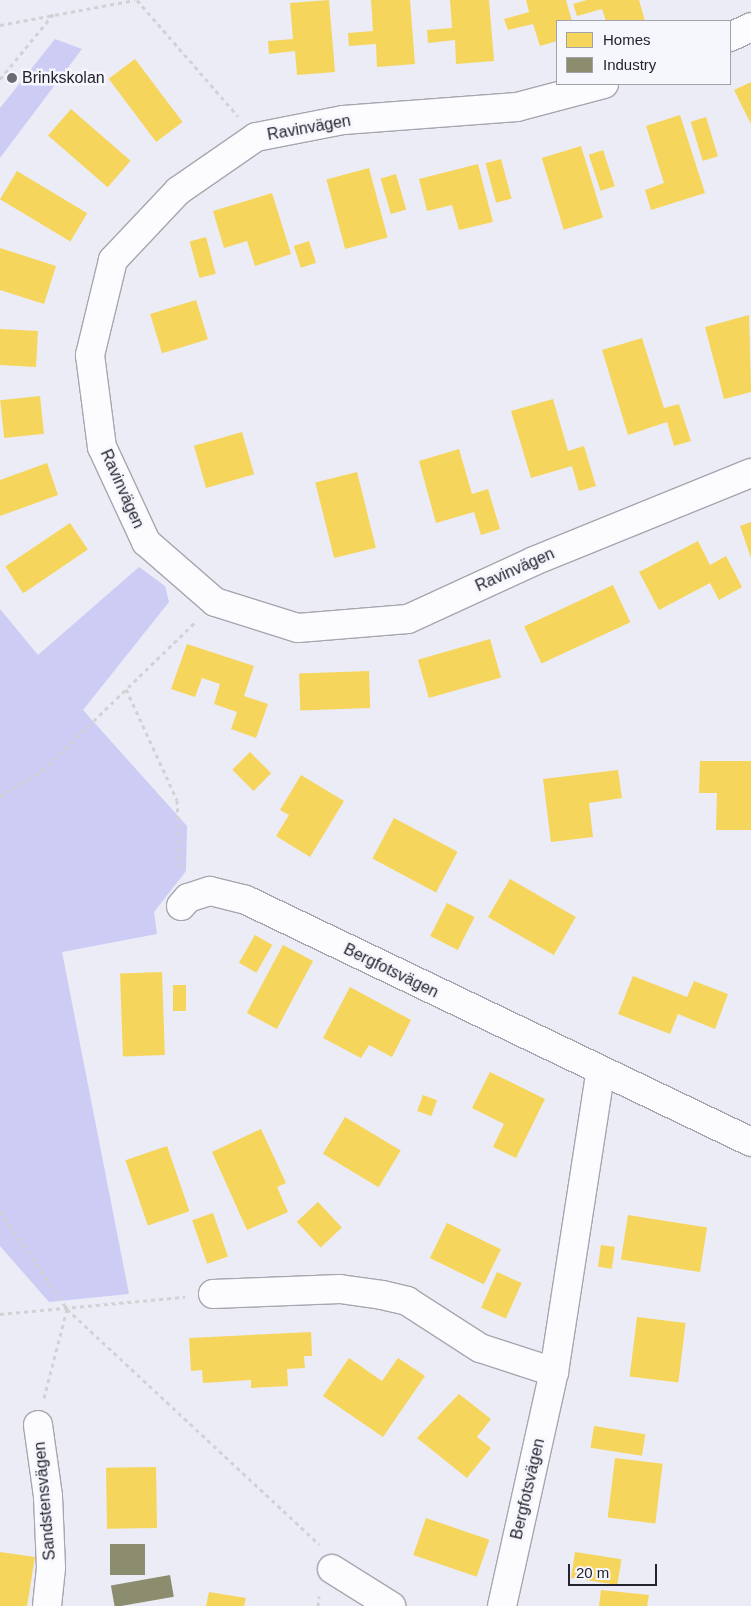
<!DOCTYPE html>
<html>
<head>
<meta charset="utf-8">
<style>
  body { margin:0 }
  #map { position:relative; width:751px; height:1606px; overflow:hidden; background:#ebecf6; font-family:Helvetica,sans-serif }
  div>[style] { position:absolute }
  .green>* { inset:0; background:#ccccf5 }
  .homes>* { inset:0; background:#f6d55c; transform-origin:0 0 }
  .industry>* { inset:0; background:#8c8c6e; transform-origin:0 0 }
  .path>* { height:3px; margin-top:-1.5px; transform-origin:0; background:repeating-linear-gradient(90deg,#d2d2d5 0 4px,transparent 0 8px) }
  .roads { filter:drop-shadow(1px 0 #a6a6b0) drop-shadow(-1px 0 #a6a6b0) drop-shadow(0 1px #a6a6b0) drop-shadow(0 -1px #a6a6b0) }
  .minor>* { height:28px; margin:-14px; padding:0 14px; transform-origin:14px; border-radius:14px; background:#fcfcfe }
  .dots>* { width:14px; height:14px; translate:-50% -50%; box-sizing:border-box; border:2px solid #f6f6fd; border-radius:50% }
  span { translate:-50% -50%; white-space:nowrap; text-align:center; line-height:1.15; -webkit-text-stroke:5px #f6f6fd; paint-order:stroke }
  .poi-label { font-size:16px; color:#242430 }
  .left { translate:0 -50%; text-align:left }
  .street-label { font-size:16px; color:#242430 }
  .legend { position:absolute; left:556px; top:20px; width:175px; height:65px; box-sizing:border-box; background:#f6f6fd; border:1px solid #a2a2ab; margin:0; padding:6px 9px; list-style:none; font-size:15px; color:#242430 }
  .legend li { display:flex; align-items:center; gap:10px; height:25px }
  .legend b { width:25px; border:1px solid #a2a2ab }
  .scale { position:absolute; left:568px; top:1564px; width:89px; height:22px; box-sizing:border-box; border:2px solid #242430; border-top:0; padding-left:6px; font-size:15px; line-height:18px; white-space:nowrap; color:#242430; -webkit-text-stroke:4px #f6f6fd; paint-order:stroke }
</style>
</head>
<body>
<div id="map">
  <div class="green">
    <i style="clip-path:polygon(55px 39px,82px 49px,0 158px,0 108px)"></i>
    <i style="clip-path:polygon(139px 567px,165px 586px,169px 602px,83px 710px,187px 826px,186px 871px,154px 912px,157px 934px,62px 952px,129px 1294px,49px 1302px,0 1246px,0 609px,38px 655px)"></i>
  </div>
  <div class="homes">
    <i style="clip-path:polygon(329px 0,335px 72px,297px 75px,295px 51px,269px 54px,268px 41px,293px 39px,290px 3px)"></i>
    <i style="clip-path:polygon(371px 0,410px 0,415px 64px,377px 67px,376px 44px,349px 46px,348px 33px,373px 31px)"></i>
    <i style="clip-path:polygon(450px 0,489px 0,494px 61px,456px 64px,455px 40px,428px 43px,427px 30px,452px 28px)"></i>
    <i style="clip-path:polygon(526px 0,566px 0,572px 21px,557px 21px,557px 41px,540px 46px,533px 24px,508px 30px,504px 19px,529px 12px)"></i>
    <i style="clip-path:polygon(587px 0,639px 0,645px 21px,606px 21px,602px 9px,577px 16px,573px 4px)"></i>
    <i style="left:135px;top:59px;width:79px;height:33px;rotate:53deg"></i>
    <i style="clip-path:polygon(751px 82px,751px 124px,734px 90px)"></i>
    <i style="left:71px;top:109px;width:79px;height:35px;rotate:41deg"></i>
    <i style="clip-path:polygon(680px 115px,705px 193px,651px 210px,645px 190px,664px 183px,646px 126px)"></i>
    <i style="left:706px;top:117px;width:41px;height:16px;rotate:73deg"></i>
    <i style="left:581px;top:146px;width:75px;height:41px;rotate:73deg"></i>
    <i style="left:603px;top:150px;width:38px;height:15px;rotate:72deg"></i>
    <i style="left:501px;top:159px;width:41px;height:16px;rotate:75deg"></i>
    <i style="clip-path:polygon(478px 164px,493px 222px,459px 230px,452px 205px,427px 211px,419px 179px)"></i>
    <i style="left:369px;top:168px;width:72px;height:44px;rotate:75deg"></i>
    <i style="left:17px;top:171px;width:82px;height:33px;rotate:31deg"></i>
    <i style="left:396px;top:174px;width:37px;height:16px;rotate:74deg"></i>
    <i style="clip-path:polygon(272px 193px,291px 254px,255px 266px,247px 241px,224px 248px,213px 211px)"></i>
    <i style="left:206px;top:237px;width:38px;height:17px;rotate:75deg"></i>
    <i style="left:309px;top:241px;width:23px;height:16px;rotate:72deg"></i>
    <i style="clip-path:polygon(0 248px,56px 266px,44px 304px,0 290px)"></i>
    <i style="left:196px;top:300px;width:41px;height:48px;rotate:73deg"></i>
    <i style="clip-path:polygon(749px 315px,751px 392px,724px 399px,705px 327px)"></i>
    <i style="left:0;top:329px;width:38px;height:36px;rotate:3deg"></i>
    <i style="clip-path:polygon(642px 338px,664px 408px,679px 404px,691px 441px,674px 446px,667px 422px,628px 435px,602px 350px)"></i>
    <i style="left:40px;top:396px;width:38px;height:40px;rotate:84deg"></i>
    <i style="clip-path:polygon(553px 399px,568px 451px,584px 446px,596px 486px,579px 491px,572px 466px,531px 478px,511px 411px)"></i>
    <i style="left:242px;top:432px;width:44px;height:50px;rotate:74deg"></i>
    <i style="clip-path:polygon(459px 449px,472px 494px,488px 489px,500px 529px,481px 535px,474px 512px,436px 523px,419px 461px)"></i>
    <i style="clip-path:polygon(47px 463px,58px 495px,0 516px,0 480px)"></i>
    <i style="left:357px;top:472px;width:78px;height:43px;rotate:76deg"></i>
    <i style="clip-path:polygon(751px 522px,751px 558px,740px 526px)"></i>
    <i style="left:70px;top:523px;width:32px;height:78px;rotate:56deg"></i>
    <i style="clip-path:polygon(698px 541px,710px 565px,726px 556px,742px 587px,719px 600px,710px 583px,659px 610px,639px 572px)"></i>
    <i style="left:613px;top:585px;width:41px;height:98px;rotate:65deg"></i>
    <i style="left:490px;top:639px;width:40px;height:75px;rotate:74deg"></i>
    <i style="clip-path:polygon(187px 644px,254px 666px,244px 696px,268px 704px,256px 738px,231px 729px,237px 712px,214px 704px,220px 684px,202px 678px,195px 697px,171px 689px)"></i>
    <i style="left:369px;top:671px;width:37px;height:70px;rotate:88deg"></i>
    <i style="left:250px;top:752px;width:30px;height:25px;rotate:45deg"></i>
    <i style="clip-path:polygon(700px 761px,751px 761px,751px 830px,716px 830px,717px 793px,699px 793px)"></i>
    <i style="clip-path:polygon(618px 770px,622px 798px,589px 803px,593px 837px,551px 842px,543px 779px)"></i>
    <i style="clip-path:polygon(301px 775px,344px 801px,310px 857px,276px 836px,289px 815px,280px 810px)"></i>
    <i style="left:394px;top:818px;width:72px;height:46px;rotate:28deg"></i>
    <i style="left:510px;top:879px;width:76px;height:44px;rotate:30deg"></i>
    <i style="left:447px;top:903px;width:31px;height:37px;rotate:27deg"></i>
    <i style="left:255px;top:935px;width:20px;height:32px;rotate:30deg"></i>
    <i style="left:283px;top:945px;width:34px;height:77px;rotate:28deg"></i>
    <i style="left:162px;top:972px;width:83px;height:42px;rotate:88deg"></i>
    <i style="clip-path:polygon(633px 976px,687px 997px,694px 981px,728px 994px,715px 1029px,678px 1014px,670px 1034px,618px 1014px)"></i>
    <i style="left:173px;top:985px;width:13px;height:26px"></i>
    <i style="clip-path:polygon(350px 987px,411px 1020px,392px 1057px,369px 1045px,361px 1058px,323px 1038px)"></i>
    <i style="clip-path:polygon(490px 1072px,545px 1099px,516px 1158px,493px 1147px,504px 1124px,472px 1108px)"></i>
    <i style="left:423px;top:1095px;width:15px;height:17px;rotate:20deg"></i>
    <i style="left:345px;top:1117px;width:65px;height:43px;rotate:31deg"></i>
    <i style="clip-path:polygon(261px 1129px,286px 1183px,277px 1187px,288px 1212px,247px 1230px,212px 1152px)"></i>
    <i style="left:167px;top:1146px;width:69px;height:44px;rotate:71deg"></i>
    <i style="left:318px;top:1202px;width:35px;height:29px;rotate:47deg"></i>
    <i style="left:213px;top:1213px;width:46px;height:22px;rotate:71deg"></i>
    <i style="left:628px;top:1215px;width:80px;height:45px;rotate:9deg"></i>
    <i style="left:447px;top:1223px;width:60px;height:39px;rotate:26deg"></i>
    <i style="left:601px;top:1245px;width:14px;height:22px;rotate:8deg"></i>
    <i style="left:497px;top:1272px;width:27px;height:39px;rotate:24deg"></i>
    <i style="left:637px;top:1317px;width:49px;height:60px;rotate:7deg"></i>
    <i style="clip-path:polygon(311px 1332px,312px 1356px,304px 1356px,305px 1368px,287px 1369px,288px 1386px,251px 1388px,251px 1380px,203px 1383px,202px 1370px,191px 1371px,189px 1338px)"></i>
    <i style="clip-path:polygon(349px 1358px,382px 1381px,398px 1358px,425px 1376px,383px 1437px,323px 1396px)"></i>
    <i style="clip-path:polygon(459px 1394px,491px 1419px,477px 1437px,491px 1448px,467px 1478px,417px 1438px)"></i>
    <i style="left:594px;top:1426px;width:52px;height:22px;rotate:9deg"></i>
    <i style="left:615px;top:1458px;width:48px;height:60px;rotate:7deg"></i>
    <i style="left:156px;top:1467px;width:61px;height:50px;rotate:89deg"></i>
    <i style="left:426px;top:1518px;width:67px;height:39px;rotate:19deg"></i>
    <i style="clip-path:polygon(0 1552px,35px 1557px,27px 1606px,0 1606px)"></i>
    <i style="left:575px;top:1552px;width:47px;height:26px;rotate:9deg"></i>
    <i style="clip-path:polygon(601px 1590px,649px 1595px,647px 1606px,599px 1606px)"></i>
    <i style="clip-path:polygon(209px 1592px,246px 1598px,244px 1606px,206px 1606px)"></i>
  </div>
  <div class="industry">
    <i style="left:110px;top:1544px;width:35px;height:31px"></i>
    <i style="left:170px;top:1575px;width:22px;height:60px;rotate:80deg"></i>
  </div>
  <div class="path">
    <i style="left:137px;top:0;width:154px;rotate:49deg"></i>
    <i style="left:0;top:25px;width:137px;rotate:-10.5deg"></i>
    <i style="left:0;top:79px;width:87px;rotate:-50.6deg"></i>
    <i style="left:126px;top:689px;width:122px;rotate:65.3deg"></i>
    <i style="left:177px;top:800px;width:70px;rotate:87.5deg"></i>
    <i style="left:0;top:796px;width:49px;rotate:-30.8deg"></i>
    <i style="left:42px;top:771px;width:214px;rotate:-44.2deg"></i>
    <i style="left:0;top:1211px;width:119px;rotate:55.6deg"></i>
    <i style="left:67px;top:1309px;width:345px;rotate:43deg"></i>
    <i style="left:0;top:1314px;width:186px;rotate:-5.3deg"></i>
    <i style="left:44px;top:1398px;width:92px;rotate:-75.5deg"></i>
    <i style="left:318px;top:1606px;width:10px;rotate:-84deg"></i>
  </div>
  <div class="roads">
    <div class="minor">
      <i style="left:730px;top:37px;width:23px;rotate:-25deg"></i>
      <i style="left:604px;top:84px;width:90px;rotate:165.2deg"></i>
      <i style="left:517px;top:107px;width:174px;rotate:175.7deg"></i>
      <i style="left:343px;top:120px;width:89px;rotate:168.9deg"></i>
      <i style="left:256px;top:137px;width:95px;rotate:145.3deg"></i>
      <i style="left:178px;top:191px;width:95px;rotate:133.3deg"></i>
      <i style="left:113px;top:260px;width:98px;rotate:103.6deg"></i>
      <i style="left:90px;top:355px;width:93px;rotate:82.6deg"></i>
      <i style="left:102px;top:447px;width:105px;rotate:65.1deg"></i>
      <i style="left:146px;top:542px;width:91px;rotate:41deg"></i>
      <i style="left:215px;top:602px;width:87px;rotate:17.4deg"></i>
      <i style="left:298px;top:628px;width:110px;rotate:-4.7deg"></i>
      <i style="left:408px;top:619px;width:139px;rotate:-24.7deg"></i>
      <i style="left:534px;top:561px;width:234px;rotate:-22.1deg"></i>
      <i style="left:181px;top:906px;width:11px;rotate:-49deg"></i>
      <i style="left:188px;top:898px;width:23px;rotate:-18deg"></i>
      <i style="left:210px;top:891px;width:37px;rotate:14deg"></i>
      <i style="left:246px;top:900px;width:560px;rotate:25.6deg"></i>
      <i style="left:213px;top:1294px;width:127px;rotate:-2.3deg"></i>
      <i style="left:340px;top:1289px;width:42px;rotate:8.1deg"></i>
      <i style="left:382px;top:1295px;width:26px;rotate:13deg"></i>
      <i style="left:407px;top:1301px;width:87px;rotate:32.8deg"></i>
      <i style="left:480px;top:1348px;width:78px;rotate:18deg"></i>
      <i style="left:38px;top:1425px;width:72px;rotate:82deg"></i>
      <i style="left:48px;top:1496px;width:72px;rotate:87.6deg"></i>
      <i style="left:51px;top:1568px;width:38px;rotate:96deg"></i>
      <i style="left:332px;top:1569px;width:70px;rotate:32.1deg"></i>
      <i style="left:502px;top:1606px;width:240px;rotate:-77.5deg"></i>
      <i style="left:554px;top:1372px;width:302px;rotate:-81.2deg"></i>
    </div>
  </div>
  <div class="dots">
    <i style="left:12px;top:78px;background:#6a6a75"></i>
  </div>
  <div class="poi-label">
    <span class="left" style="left:22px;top:78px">Brinkskolan</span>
  </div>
  <div class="street-label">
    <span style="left:309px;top:128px;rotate:-10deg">Ravinvägen</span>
    <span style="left:122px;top:489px;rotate:66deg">Ravinvägen</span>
    <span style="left:515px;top:570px;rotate:-24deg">Ravinvägen</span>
    <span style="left:391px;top:971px;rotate:26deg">Bergfotsvägen</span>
    <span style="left:528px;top:1489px;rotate:-77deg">Bergfotsvägen</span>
    <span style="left:45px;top:1501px;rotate:-95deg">Sandstensvägen</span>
  </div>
  <ul class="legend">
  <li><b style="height:14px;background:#f6d55c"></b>Homes</li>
  <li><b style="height:14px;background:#8c8c6e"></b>Industry</li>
  </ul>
  <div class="scale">20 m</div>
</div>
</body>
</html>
